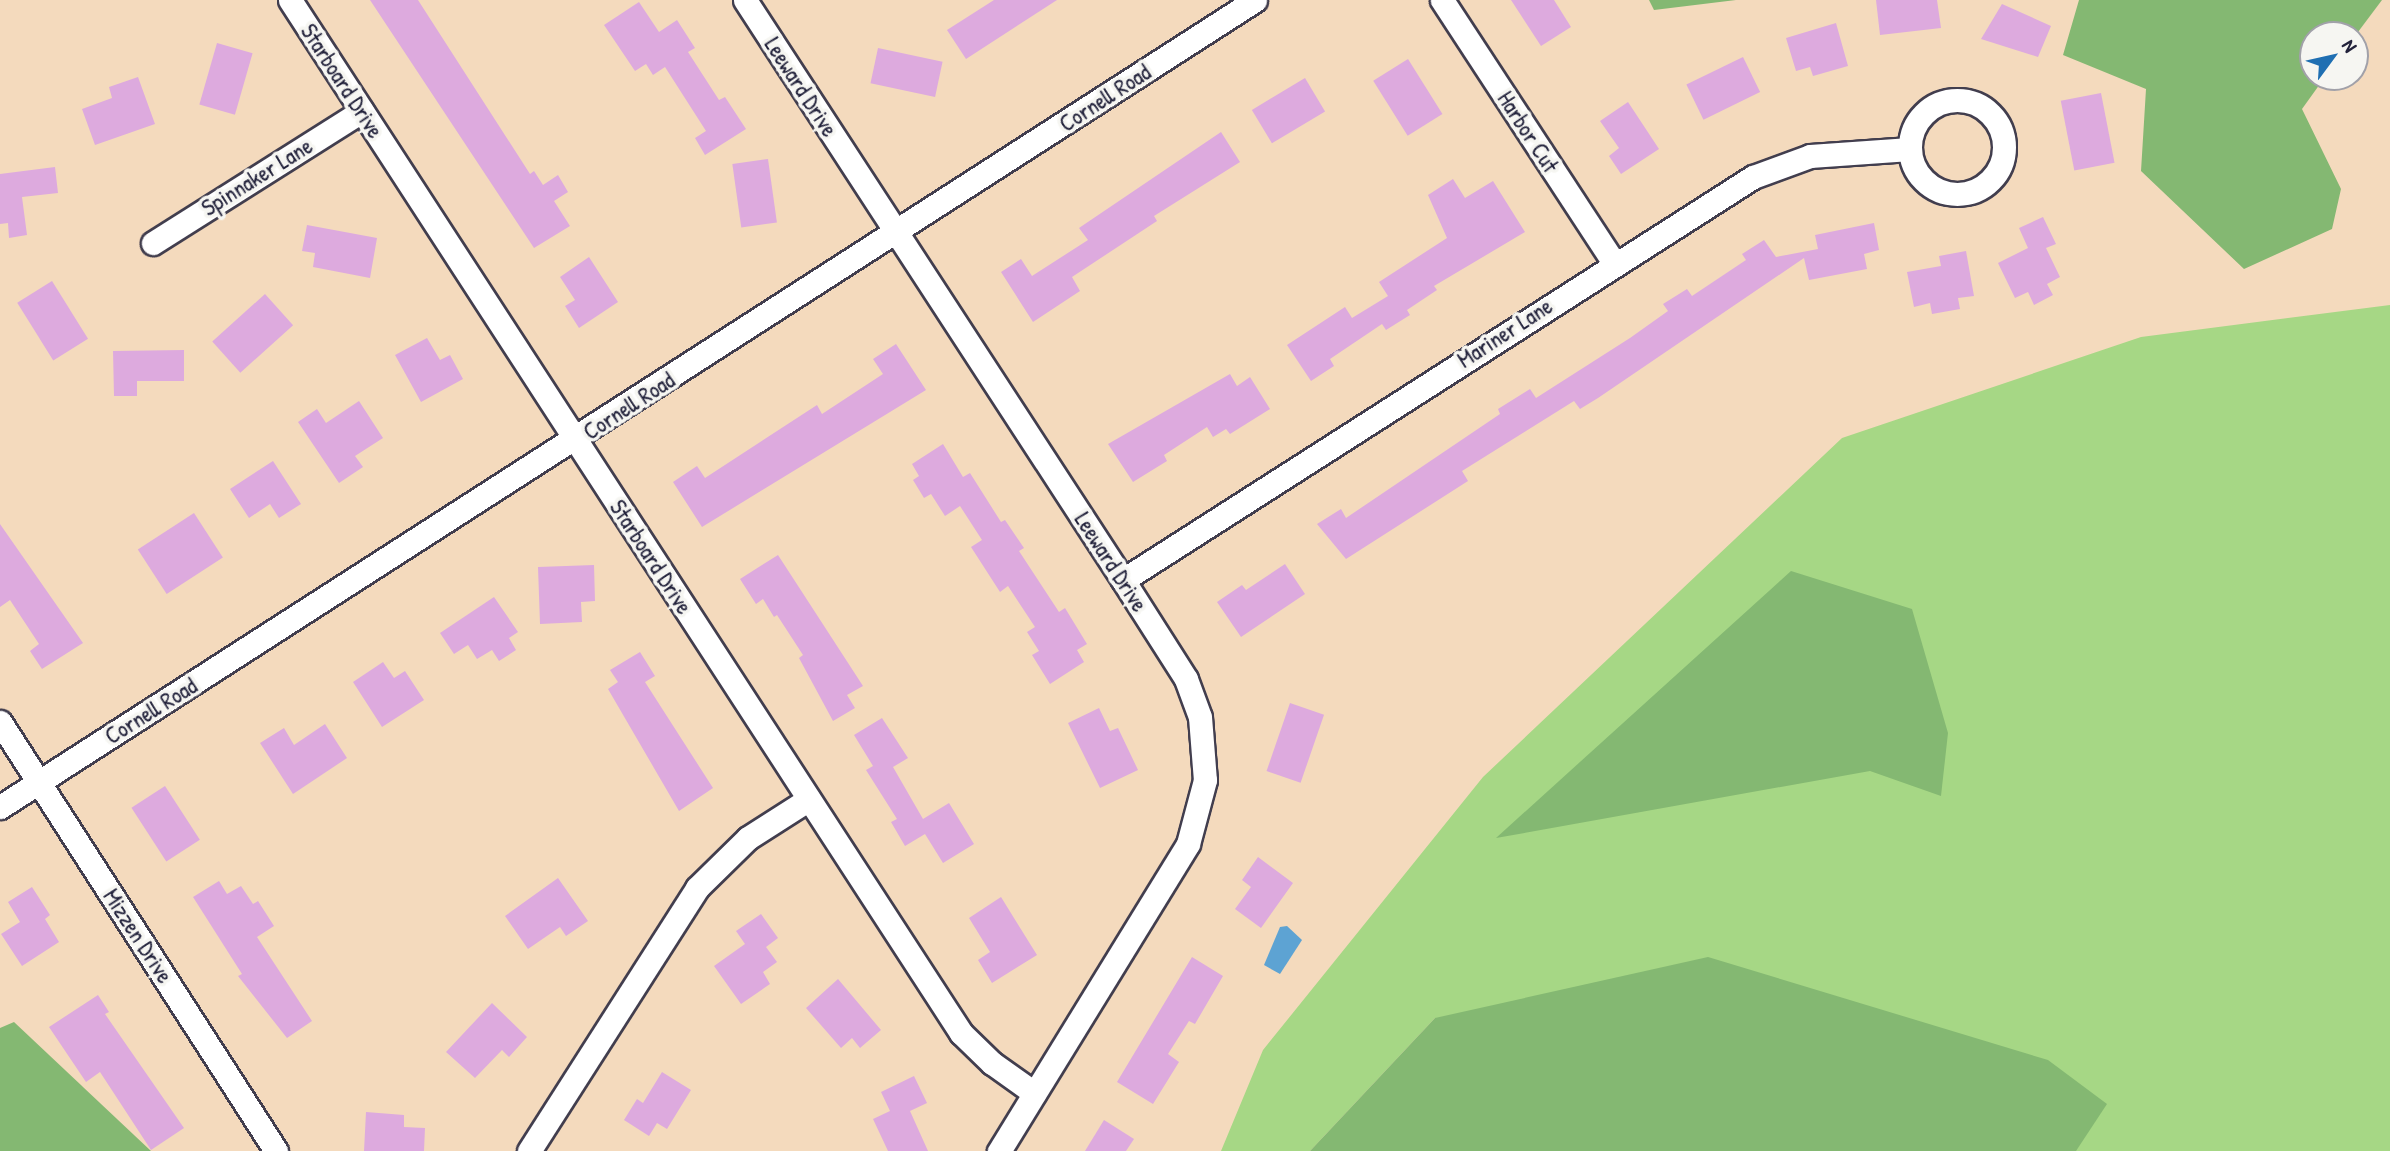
<!DOCTYPE html>
<html>
<head>
<meta charset="utf-8">
<style>
  body { margin:0 }
  #map { position:relative; width:2390px; height:1151px; overflow:hidden; background:#f4dabd; font-family:"Patrick Hand",sans-serif }
  div>[style] { position:absolute }
  .green>* { inset:0; background:#a6d785 }
  .forest>* { inset:0; background:#84b872 }
  .water>* { inset:0; background:#5da3d3 }
  .building>* { inset:0; background:#ddaade; transform-origin:0 0 }
  .roads { filter:drop-shadow(2px 0 #423e4e) drop-shadow(-2px 0 #423e4e) drop-shadow(0 2px #423e4e) drop-shadow(0 -2px #423e4e) }
  .minor>* { height:23px; margin:-11.5px; padding:0 11.5px; transform-origin:11.5px; border-radius:11.5px; background:#fff }
  .minor>.ring { margin:-11.5px; padding:0; box-sizing:content-box; background:none; border:23px solid #fff; border-radius:50% }
  span { translate:-50% -50%; white-space:nowrap; text-align:center; line-height:1.15; -webkit-text-stroke:7px #f6f6f2; paint-order:stroke }
  .street-label { font-size:23px; color:#22223b }
  .north { position:absolute; left:2299px; top:21px; width:70px; height:70px; box-sizing:border-box; background:#f6f6f2; border:2px solid #a1a1a9; border-radius:50%; rotate:57deg; font-size:19px; font-weight:700; line-height:28px; text-align:center; color:#22223b }
  .north::after { content:''; display:block; margin:auto; width:24px; height:32px; background:#1f6fb2; clip-path:polygon(50% 0,100% 100%,50% 72%,0 100%) }
</style>
</head>
<body>
<div id="map">
  <div class="green">
    <i style="clip-path:polygon(2390px 305px,2390px 1151px,1988px 1151px,1435px 1018px,1310px 1151px,1221px 1151px,1263px 1050px,1483px 777px,1842px 438px,2141px 337px)"></i>
  </div>
  <div class="forest">
    <i style="clip-path:polygon(1649px 0,1736px 0,1654px 10px)"></i>
    <i style="clip-path:polygon(2079px 0,2382px 0,2355px 36px,2313px 35px,2313px 77px,2325px 77px,2302px 109px,2341px 189px,2332px 229px,2244px 269px,2141px 171px,2146px 89px,2063px 55px)"></i>
    <i style="clip-path:polygon(1791px 571px,1912px 609px,1948px 733px,1941px 796px,1870px 771px,1496px 838px)"></i>
    <i style="clip-path:polygon(1708px 957px,2048px 1060px,2107px 1104px,2076px 1151px,1310px 1151px,1435px 1018px)"></i>
    <i style="clip-path:polygon(14px 1022px,151px 1151px,0 1151px,0 1028px)"></i>
  </div>
  <div class="water">
    <i style="clip-path:polygon(1287px 926px,1302px 940px,1280px 974px,1264px 965px,1280px 927px)"></i>
  </div>
  <div class="building">
    <i style="clip-path:polygon(370px 0,418px 0,530px 174px,534px 171px,543px 185px,558px 175px,568px 192px,554px 201px,570px 226px,534px 248px)"></i>
    <i style="clip-path:polygon(994px 0,1057px 0,966px 59px,947px 30px)"></i>
    <i style="clip-path:polygon(1511px 0,1554px 0,1571px 27px,1541px 46px)"></i>
    <i style="clip-path:polygon(1876px 0,1937px 0,1941px 28px,1880px 35px)"></i>
    <i style="clip-path:polygon(639px 2px,659px 32px,677px 20px,695px 48px,688px 52px,719px 100px,725px 97px,746px 129px,705px 155px,695px 138px,706px 131px,665px 67px,653px 75px,646px 64px,635px 71px,604px 25px)"></i>
    <i style="clip-path:polygon(2002px 4px,2051px 26px,2038px 57px,1981px 39px)"></i>
    <i style="clip-path:polygon(1836px 23px,1848px 66px,1813px 76px,1810px 67px,1796px 71px,1786px 38px)"></i>
    <i style="left:217px;top:43px;width:37px;height:64px;rotate:16deg"></i>
    <i style="left:878px;top:48px;width:66px;height:36px;rotate:12deg"></i>
    <i style="left:1743px;top:57px;width:39px;height:63px;rotate:64deg"></i>
    <i style="left:1408px;top:59px;width:65px;height:41px;rotate:58deg"></i>
    <i style="clip-path:polygon(138px 77px,155px 124px,95px 145px,82px 109px,112px 98px,109px 87px)"></i>
    <i style="left:1305px;top:78px;width:39px;height:62px;rotate:59deg"></i>
    <i style="left:2101px;top:93px;width:71px;height:41px;rotate:79deg"></i>
    <i style="clip-path:polygon(1628px 102px,1659px 149px,1621px 174px,1609px 156px,1619px 148px,1600px 121px)"></i>
    <i style="clip-path:polygon(1221px 132px,1240px 162px,1154px 216px,1157px 221px,1072px 277px,1080px 291px,1033px 322px,1001px 272px,1021px 259px,1032px 276px,1088px 240px,1079px 228px)"></i>
    <i style="left:768px;top:159px;width:64px;height:36px;rotate:82deg"></i>
    <i style="clip-path:polygon(55px 167px,58px 193px,22px 197px,27px 235px,9px 238px,8px 223px,0 224px,0 174px)"></i>
    <i style="clip-path:polygon(1453px 179px,1465px 198px,1493px 181px,1525px 232px,1434px 286px,1437px 290px,1407px 310px,1410px 315px,1386px 330px,1382px 324px,1330px 359px,1334px 366px,1311px 381px,1287px 345px,1345px 307px,1352px 318px,1388px 296px,1379px 282px,1447px 238px,1428px 195px)"></i>
    <i style="clip-path:polygon(2043px 217px,2056px 244px,2046px 248px,2060px 277px,2047px 284px,2053px 295px,2034px 305px,2028px 292px,2015px 298px,1998px 263px,2028px 248px,2019px 228px)"></i>
    <i style="clip-path:polygon(1874px 223px,1879px 250px,1864px 254px,1867px 269px,1809px 280px,1804px 258px,1598px 398px,1580px 409px,1574px 401px,1462px 471px,1468px 481px,1346px 559px,1317px 524px,1341px 509px,1346px 518px,1500px 414px,1498px 409px,1530px 389px,1536px 398px,1630px 338px,1668px 311px,1663px 304px,1687px 289px,1692px 296px,1746px 260px,1742px 254px,1764px 240px,1776px 257px,1818px 249px,1815px 235px)"></i>
    <i style="clip-path:polygon(307px 225px,377px 238px,370px 278px,313px 267px,315px 253px,302px 251px)"></i>
    <i style="clip-path:polygon(1966px 251px,1974px 296px,1958px 298px,1960px 309px,1932px 314px,1930px 303px,1914px 307px,1907px 272px,1941px 266px,1939px 256px)"></i>
    <i style="clip-path:polygon(589px 257px,618px 302px,579px 328px,565px 306px,575px 300px,560px 277px)"></i>
    <i style="left:52px;top:281px;width:68px;height:41px;rotate:58deg"></i>
    <i style="left:265px;top:294px;width:42px;height:71px;rotate:48deg"></i>
    <i style="clip-path:polygon(427px 338px,440px 360px,450px 355px,463px 379px,421px 402px,395px 355px)"></i>
    <i style="clip-path:polygon(896px 344px,926px 390px,702px 527px,673px 482px,697px 466px,705px 478px,817px 405px,822px 414px,883px 374px,873px 359px)"></i>
    <i style="clip-path:polygon(184px 350px,184px 381px,137px 381px,137px 396px,114px 396px,113px 351px)"></i>
    <i style="clip-path:polygon(1230px 374px,1237px 386px,1250px 377px,1270px 409px,1230px 434px,1226px 429px,1213px 437px,1207px 427px,1164px 455px,1167px 461px,1133px 482px,1108px 444px)"></i>
    <i style="clip-path:polygon(359px 401px,383px 438px,355px 456px,363px 467px,339px 483px,298px 422px,317px 409px,326px 423px)"></i>
    <i style="clip-path:polygon(943px 444px,963px 477px,970px 473px,1001px 522px,1005px 520px,1024px 548px,1019px 551px,1059px 612px,1065px 608px,1087px 644px,1077px 650px,1084px 662px,1050px 684px,1032px 655px,1039px 651px,1027px 632px,1035px 627px,1008px 586px,1000px 592px,971px 547px,982px 540px,960px 506px,945px 516px,931px 494px,924px 498px,913px 480px,919px 476px,912px 464px)"></i>
    <i style="clip-path:polygon(273px 461px,301px 504px,279px 518px,270px 504px,249px 518px,230px 489px)"></i>
    <i style="left:194px;top:513px;width:53px;height:67px;rotate:57deg"></i>
    <i style="clip-path:polygon(0 524px,83px 643px,42px 669px,30px 651px,39px 644px,10px 600px,0 607px)"></i>
    <i style="clip-path:polygon(778px 555px,863px 686px,847px 695px,855px 708px,833px 721px,799px 658px,803px 655px,777px 615px,774px 617px,763px 599px,756px 604px,740px 579px)"></i>
    <i style="clip-path:polygon(1285px 564px,1305px 594px,1241px 637px,1217px 602px,1242px 585px,1246px 590px)"></i>
    <i style="clip-path:polygon(594px 565px,595px 601px,581px 602px,582px 622px,540px 624px,538px 567px)"></i>
    <i style="clip-path:polygon(494px 597px,518px 632px,509px 638px,516px 650px,499px 661px,492px 650px,477px 659px,468px 645px,454px 654px,440px 633px)"></i>
    <i style="clip-path:polygon(640px 652px,655px 676px,645px 682px,713px 788px,679px 811px,608px 689px,618px 682px,610px 670px)"></i>
    <i style="clip-path:polygon(383px 662px,394px 678px,405px 671px,424px 700px,382px 727px,353px 682px)"></i>
    <i style="left:1290px;top:703px;width:36px;height:72px;rotate:19deg"></i>
    <i style="clip-path:polygon(1099px 708px,1110px 731px,1118px 728px,1138px 770px,1100px 788px,1068px 723px)"></i>
    <i style="clip-path:polygon(882px 718px,908px 758px,893px 767px,923px 819px,949px 803px,974px 844px,943px 863px,925px 834px,905px 846px,891px 822px,897px 819px,866px 770px,873px 766px,854px 735px)"></i>
    <i style="clip-path:polygon(325px 724px,347px 758px,293px 794px,260px 743px,284px 728px,294px 745px)"></i>
    <i style="left:165px;top:786px;width:64px;height:40px;rotate:57deg"></i>
    <i style="clip-path:polygon(1258px 857px,1293px 883px,1261px 928px,1235px 909px,1251px 887px,1242px 880px)"></i>
    <i style="clip-path:polygon(558px 878px,588px 921px,566px 936px,560px 927px,528px 949px,505px 916px)"></i>
    <i style="clip-path:polygon(219px 881px,227px 894px,241px 886px,253px 904px,258px 901px,274px 926px,257px 937px,312px 1021px,287px 1038px,238px 976px,242px 974px,193px 897px)"></i>
    <i style="clip-path:polygon(32px 887px,50px 915px,45px 919px,59px 942px,22px 966px,1px 934px,20px 922px,8px 902px)"></i>
    <i style="clip-path:polygon(1001px 897px,1037px 955px,992px 983px,978px 960px,990px 952px,969px 918px)"></i>
    <i style="clip-path:polygon(761px 914px,778px 938px,766px 947px,777px 962px,763px 972px,770px 984px,741px 1004px,714px 966px,745px 944px,736px 931px)"></i>
    <i style="clip-path:polygon(1192px 957px,1223px 976px,1195px 1024px,1189px 1021px,1168px 1054px,1179px 1062px,1153px 1104px,1117px 1082px)"></i>
    <i style="clip-path:polygon(838px 979px,881px 1030px,860px 1048px,852px 1038px,841px 1048px,806px 1008px)"></i>
    <i style="clip-path:polygon(98px 995px,109px 1012px,105px 1014px,184px 1128px,151px 1150px,100px 1072px,86px 1082px,49px 1027px)"></i>
    <i style="clip-path:polygon(492px 1003px,527px 1037px,509px 1057px,502px 1050px,475px 1078px,446px 1052px)"></i>
    <i style="clip-path:polygon(662px 1072px,691px 1090px,667px 1129px,657px 1123px,649px 1136px,624px 1120px,637px 1099px,643px 1103px)"></i>
    <i style="clip-path:polygon(914px 1076px,927px 1103px,910px 1111px,928px 1151px,888px 1151px,873px 1119px,890px 1111px,881px 1092px)"></i>
    <i style="clip-path:polygon(366px 1112px,404px 1115px,404px 1127px,425px 1128px,424px 1151px,364px 1151px)"></i>
    <i style="clip-path:polygon(1104px 1120px,1134px 1139px,1126px 1151px,1085px 1151px)"></i>
  </div>
  <div class="roads">
    <div class="minor">
      <i style="left:290px;top:0;width:1232px;rotate:56.99deg"></i>
      <i style="left:961px;top:1033px;width:43px;rotate:44.1deg"></i>
      <i style="left:992px;top:1063px;width:52px;rotate:35.5deg"></i>
      <i style="left:745px;top:0;width:692px;rotate:56.91deg"></i>
      <i style="left:1123px;top:580px;width:117px;rotate:57.5deg"></i>
      <i style="left:1186px;top:679px;width:40px;rotate:69.8deg"></i>
      <i style="left:1200px;top:717px;width:63px;rotate:85.5deg"></i>
      <i style="left:1205px;top:780px;width:66px;rotate:104.9deg"></i>
      <i style="left:1188px;top:844px;width:361px;rotate:121.6deg"></i>
      <i style="left:1442px;top:0;width:314px;rotate:56.8deg"></i>
      <i class="ring" style="left:1910px;top:100px;width:71px;height:71px"></i>
      <i style="left:153px;top:243px;width:247px;rotate:-32.3deg"></i>
      <i style="left:1123px;top:580px;width:748px;rotate:-32.61deg"></i>
      <i style="left:1753px;top:177px;width:61px;rotate:-20.2deg"></i>
      <i style="left:1810px;top:156px;width:100px;rotate:-4deg"></i>
      <i style="left:0;top:722px;width:510px;rotate:57.24deg"></i>
      <i style="left:0;top:807px;width:1492px;rotate:-32.74deg"></i>
      <i style="left:529px;top:1151px;width:312px;rotate:-57.4deg"></i>
      <i style="left:697px;top:888px;width:71px;rotate:-44.4deg"></i>
      <i style="left:748px;top:838px;width:72px;rotate:-32.6deg"></i>
    </div>
  </div>
  <div class="street-label">
    <span style="left:342px;top:81px;rotate:57deg">Starboard Drive</span>
    <span style="left:801px;top:87px;rotate:57deg">Leeward Drive</span>
    <span style="left:1105px;top:98px;rotate:-33deg">Cornell Road</span>
    <span style="left:1528px;top:132px;rotate:57deg">Harbor Cut</span>
    <span style="left:257px;top:177px;rotate:-32deg">Spinnaker Lane</span>
    <span style="left:1505px;top:333px;rotate:-33deg">Mariner Lane</span>
    <span style="left:629px;top:406px;rotate:-33deg">Cornell Road</span>
    <span style="left:651px;top:557px;rotate:57deg">Starboard Drive</span>
    <span style="left:1111px;top:562px;rotate:57deg">Leeward Drive</span>
    <span style="left:151px;top:711px;rotate:-32deg">Cornell Road</span>
    <span style="left:138px;top:936px;rotate:57deg">Mizzen Drive</span>
  </div>
  <div class="north">N</div>
</div>
</body>
</html>
